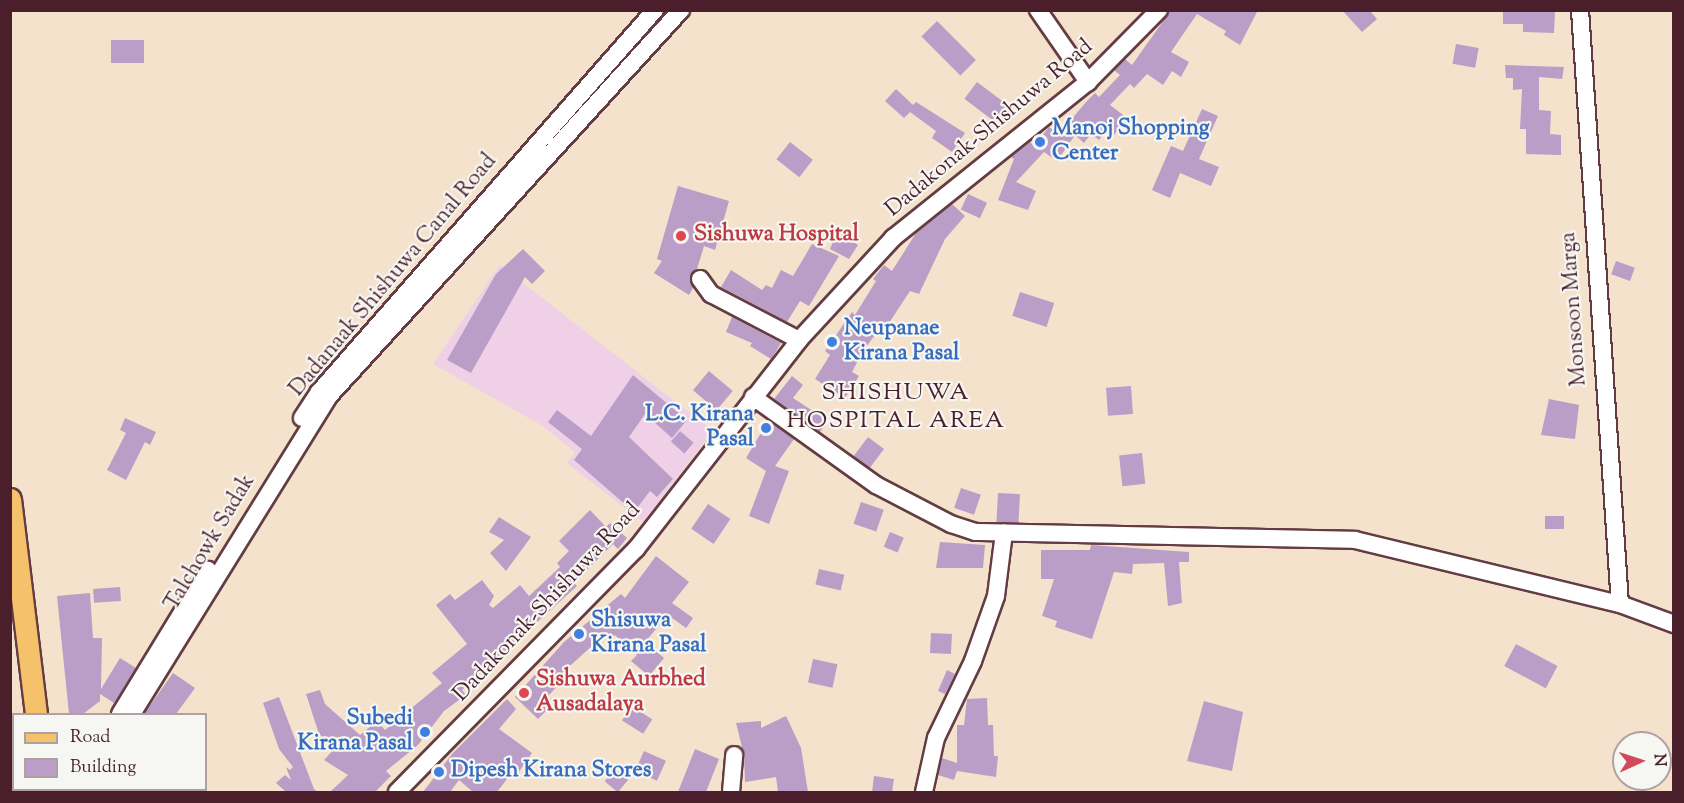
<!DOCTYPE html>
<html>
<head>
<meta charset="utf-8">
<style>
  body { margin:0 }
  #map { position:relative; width:1684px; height:803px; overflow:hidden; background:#f4e2cc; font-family:"Sorts Mill Goudy",serif }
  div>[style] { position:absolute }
  .built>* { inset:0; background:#efd0e7 }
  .canal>* { height:16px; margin:-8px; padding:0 8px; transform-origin:8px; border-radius:8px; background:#4ea7cc }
  .building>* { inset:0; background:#ba9ec7; transform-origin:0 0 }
  .roads { filter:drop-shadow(2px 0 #643c43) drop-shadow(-2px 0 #643c43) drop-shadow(0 2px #643c43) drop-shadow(0 -2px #643c43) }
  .minor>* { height:16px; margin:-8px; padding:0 8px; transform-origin:8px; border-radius:8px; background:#fff }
  .major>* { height:21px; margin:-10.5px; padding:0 10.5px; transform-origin:10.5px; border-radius:10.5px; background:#f5c16b }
  .dots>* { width:16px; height:16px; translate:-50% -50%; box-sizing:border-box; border:3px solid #f6f6f2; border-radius:50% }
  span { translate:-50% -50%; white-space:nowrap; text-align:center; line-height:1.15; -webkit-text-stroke:4.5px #f6f6f2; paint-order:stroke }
  .street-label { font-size:22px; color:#4a1f2b }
  .shop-label { font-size:22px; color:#366cbe; font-weight:700 }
  .left { translate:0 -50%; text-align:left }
  .right { translate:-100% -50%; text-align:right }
  .health-label { font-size:22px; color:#be3a42; font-weight:700 }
  .neighbourhood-label { font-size:24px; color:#4a1f2b; letter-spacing:1.5px }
  .frame { position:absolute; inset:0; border:12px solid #4a1f2b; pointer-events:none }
  .legend { position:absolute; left:12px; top:713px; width:195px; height:78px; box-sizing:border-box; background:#f6f6f2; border:2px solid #b1a0a2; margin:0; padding:8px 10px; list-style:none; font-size:18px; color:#4a1f2b }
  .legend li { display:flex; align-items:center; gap:12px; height:30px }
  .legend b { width:30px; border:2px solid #b1a0a2 }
  .north { position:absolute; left:1612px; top:731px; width:60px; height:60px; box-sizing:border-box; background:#f6f6f2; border:2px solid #b1a0a2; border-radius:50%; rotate:87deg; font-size:16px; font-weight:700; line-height:24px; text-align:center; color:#4a1f2b }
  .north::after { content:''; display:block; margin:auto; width:21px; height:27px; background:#d1495b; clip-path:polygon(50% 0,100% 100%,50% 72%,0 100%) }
</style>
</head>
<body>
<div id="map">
  <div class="built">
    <i style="clip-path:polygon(500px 265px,713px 431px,643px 522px,567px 463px,575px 452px,541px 425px,433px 364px)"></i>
  </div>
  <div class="canal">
    <i style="left:615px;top:68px;width:77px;rotate:-48.7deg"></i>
  </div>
  <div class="building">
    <i style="clip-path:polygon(1171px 10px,1258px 10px,1240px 45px,1224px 35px,1226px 31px,1197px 14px,1171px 52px,1189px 62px,1181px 77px,1172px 71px,1163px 85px,1147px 74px,1134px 88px,1130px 84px,1110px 105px,1127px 118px,1114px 135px,1107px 130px,1099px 140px,1091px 134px,1084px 143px,1075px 135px,1057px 161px,1044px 152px,1016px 182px,1036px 191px,1028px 210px,998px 200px,1014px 159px,1011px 157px,1030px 142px,1034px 146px,1049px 127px,1059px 134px,1086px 102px,1095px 93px,1099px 97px,1120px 75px,1114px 70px,1125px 59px,1132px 65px)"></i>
    <i style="clip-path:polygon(1342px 10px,1369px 10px,1377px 19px,1362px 32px)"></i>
    <i style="clip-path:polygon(1503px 10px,1555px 11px,1554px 33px,1523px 32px,1523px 24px,1503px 24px)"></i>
    <i style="left:937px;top:21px;width:55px;height:22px;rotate:45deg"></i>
    <i style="left:111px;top:40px;width:33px;height:23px"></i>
    <i style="left:1456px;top:44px;width:23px;height:20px;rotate:10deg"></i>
    <i style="clip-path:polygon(1505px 65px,1564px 67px,1562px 79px,1539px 77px,1539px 110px,1551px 111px,1550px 134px,1561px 135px,1561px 155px,1526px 154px,1526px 129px,1520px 129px,1522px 89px,1513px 90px,1513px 78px,1506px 78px)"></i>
    <i style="left:977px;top:82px;width:38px;height:21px;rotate:37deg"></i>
    <i style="clip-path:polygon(896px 89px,913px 105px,916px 102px,965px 133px,952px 152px,932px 138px,936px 131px,910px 112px,904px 118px,885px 101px)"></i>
    <i style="clip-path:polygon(1202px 109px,1218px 116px,1199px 159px,1219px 167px,1211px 186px,1180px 173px,1170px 198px,1152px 190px,1171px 146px,1183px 151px)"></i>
    <i style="left:790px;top:142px;width:29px;height:22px;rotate:38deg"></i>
    <i style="clip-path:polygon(678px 186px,729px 201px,715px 250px,704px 246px,697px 269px,690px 275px,693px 288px,689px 295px,654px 273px,662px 261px,657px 259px)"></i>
    <i style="left:968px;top:194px;width:21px;height:17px;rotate:25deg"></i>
    <i style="clip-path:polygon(952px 204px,965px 216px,945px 239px,919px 294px,910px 291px,887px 326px,884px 323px,863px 351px,852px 372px,859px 376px,845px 398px,815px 379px,830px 355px,825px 351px,852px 312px,855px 315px,876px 281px,873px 279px,884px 265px,892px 271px,916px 233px)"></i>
    <i style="clip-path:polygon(837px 232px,858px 245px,849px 259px,830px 249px)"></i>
    <i style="clip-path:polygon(812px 244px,839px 256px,809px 306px,800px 301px,787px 322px,721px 287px,731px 270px,762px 290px,766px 285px,772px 288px,781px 270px,793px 276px)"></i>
    <i style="clip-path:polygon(523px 249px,545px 271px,532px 284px,525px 277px,471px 373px,447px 360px,496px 274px)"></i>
    <i style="left:1616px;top:261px;width:20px;height:14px;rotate:20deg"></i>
    <i style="left:1020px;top:292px;width:36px;height:25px;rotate:18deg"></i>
    <i style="clip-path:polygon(732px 317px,781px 343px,771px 359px,750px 346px,752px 343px,726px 332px)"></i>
    <i style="left:709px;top:371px;width:31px;height:25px;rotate:40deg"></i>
    <i style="clip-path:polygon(633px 375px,687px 420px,672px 438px,645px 414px,629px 437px,673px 479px,657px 497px,650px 491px,634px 512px,574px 460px,582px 449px,548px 422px,557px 410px,591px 436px)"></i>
    <i style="clip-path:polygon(792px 376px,803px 385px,793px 398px,828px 421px,820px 432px,774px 399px)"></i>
    <i style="left:1131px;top:386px;width:28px;height:25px;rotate:86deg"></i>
    <i style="clip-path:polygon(1549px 399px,1579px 405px,1575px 439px,1541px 435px)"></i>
    <i style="clip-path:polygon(125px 418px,156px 432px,150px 445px,145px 442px,126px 480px,107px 470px,126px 433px,120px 430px)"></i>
    <i style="clip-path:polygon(768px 421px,794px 439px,775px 466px,789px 471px,769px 524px,749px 516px,766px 471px,746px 458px)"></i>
    <i style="left:680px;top:431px;width:18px;height:14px;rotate:41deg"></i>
    <i style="left:868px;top:437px;width:20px;height:24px;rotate:37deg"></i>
    <i style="left:1142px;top:453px;width:31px;height:23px;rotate:84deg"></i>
    <i style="left:961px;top:488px;width:21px;height:21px;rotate:19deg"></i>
    <i style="left:998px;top:493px;width:22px;height:29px;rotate:3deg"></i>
    <i style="left:861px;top:502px;width:24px;height:23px;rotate:19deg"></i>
    <i style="left:708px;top:504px;width:27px;height:30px;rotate:34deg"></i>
    <i style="clip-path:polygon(590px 510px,606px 527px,610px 523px,627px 538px,618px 549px,613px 544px,574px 583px,577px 586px,462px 690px,466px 695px,444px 711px,418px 745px,386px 771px,391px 776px,375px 792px,330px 792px,348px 775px,324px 760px,335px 748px,319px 734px,306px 694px,320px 690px,325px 704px,360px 735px,377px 721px,385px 730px,442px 683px,432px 673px,467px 644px,436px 605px,450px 594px,455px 600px,482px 580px,494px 596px,489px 605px,493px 608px,520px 585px,529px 596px,560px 567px,557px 563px,569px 551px,559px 541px)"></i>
    <i style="left:1545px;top:516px;width:19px;height:13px"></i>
    <i style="clip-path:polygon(499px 517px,531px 537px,506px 571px,490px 553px,504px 540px,489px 532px)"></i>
    <i style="left:890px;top:532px;width:15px;height:16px;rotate:23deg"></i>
    <i style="clip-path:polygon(940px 542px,985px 545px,983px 568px,936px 568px)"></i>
    <i style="clip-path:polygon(1091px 545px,1189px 552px,1189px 562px,1179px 562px,1182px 603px,1168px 606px,1164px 563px,1133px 564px,1132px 574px,1114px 572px,1092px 639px,1055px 627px,1057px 621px,1042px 616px,1054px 579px,1041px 579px,1041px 550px,1090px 550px)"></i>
    <i style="clip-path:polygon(656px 556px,689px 582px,672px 603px,693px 618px,686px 628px,668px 615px,645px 642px,664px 658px,649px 676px,631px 661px,637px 655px,615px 635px,609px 641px,604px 635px,561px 674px,565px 678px,548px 696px,554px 703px,538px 719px,515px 697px,564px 642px,621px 594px,625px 598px)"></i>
    <i style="left:819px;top:569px;width:26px;height:16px;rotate:13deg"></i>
    <i style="left:120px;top:587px;width:14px;height:27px;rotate:86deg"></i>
    <i style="clip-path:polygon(90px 593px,93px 638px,102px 638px,101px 689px,120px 658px,136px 668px,114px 703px,100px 694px,100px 701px,83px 714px,69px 714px,57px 596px)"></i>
    <i style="left:931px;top:633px;width:21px;height:20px;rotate:3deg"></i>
    <i style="left:1516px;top:644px;width:47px;height:25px;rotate:28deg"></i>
    <i style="left:813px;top:659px;width:25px;height:24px;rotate:12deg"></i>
    <i style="clip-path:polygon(947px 670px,955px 674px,945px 694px,938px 691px)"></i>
    <i style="clip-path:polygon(173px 673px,195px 688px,176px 714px,144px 714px)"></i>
    <i style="clip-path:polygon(279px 697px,314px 789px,318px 792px,286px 792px,276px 783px,285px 775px,291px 780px,286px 767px,290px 770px,293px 767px,279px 749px,263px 703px)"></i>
    <i style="clip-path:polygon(987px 698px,988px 725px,993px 725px,994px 756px,998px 756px,996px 777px,957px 771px,954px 780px,938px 775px,942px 758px,957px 763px,957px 725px,964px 725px,967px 699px)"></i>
    <i style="clip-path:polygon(507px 699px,516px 709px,499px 729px,532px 753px,518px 773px,514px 770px,497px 792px,473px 792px,459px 780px,450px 792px,423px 792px,452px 754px)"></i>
    <i style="clip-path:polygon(1204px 701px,1243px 712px,1232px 771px,1187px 761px)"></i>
    <i style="left:631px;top:706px;width:25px;height:17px;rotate:32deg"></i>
    <i style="clip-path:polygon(786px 716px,801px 748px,808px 792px,778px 792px,776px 777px,745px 782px,744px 755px,736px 723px,761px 721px,761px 728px)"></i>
    <i style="clip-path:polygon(695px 749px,719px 759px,706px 792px,678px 792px)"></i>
    <i style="left:644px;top:751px;width:24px;height:22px;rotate:24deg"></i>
    <i style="left:615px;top:769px;width:17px;height:16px;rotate:40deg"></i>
    <i style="clip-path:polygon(874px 776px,894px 779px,892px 792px,872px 792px)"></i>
  </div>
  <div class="roads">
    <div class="minor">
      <i style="left:1038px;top:10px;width:88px;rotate:55.2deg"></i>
      <i style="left:1580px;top:10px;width:595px;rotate:86.15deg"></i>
      <i style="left:700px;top:279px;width:19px;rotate:54deg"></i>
      <i style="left:711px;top:294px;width:99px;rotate:27.6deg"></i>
      <i style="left:753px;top:397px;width:151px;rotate:35.6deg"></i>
      <i style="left:876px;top:485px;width:85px;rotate:27.5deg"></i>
      <i style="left:951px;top:524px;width:26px;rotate:18deg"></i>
      <i style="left:976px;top:532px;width:379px;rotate:1.2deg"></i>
      <i style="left:1355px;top:540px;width:273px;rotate:13.6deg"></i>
      <i style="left:1620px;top:604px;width:58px;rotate:20.3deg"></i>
      <i style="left:302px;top:418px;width:31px;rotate:-57deg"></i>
      <i style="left:319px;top:392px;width:509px;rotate:-48.67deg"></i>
      <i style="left:120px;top:714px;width:169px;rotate:-58.6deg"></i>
      <i style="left:132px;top:714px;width:375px;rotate:-58.2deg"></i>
      <i style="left:330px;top:395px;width:521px;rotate:-47.64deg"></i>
      <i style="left:10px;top:744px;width:5px;rotate:37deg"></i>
      <i style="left:10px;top:785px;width:4px;rotate:-27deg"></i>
      <i style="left:75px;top:792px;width:3px;rotate:-45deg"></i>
      <i style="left:397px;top:792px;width:341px;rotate:-45.5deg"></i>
      <i style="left:636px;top:549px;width:265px;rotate:-52deg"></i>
      <i style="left:799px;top:340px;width:139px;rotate:-47.3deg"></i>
      <i style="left:893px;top:238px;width:250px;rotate:-38.7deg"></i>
      <i style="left:1088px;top:82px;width:101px;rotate:-45.4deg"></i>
      <i style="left:731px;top:792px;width:37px;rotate:-85deg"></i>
      <i style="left:924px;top:792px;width:55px;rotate:-77.5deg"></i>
      <i style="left:936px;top:738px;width:85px;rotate:-64.3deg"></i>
      <i style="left:973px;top:661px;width:69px;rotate:-70.5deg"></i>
      <i style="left:996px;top:596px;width:64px;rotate:-82.8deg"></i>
    </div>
    <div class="major">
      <i style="left:10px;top:499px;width:217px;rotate:83.1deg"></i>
      <i style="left:44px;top:790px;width:2px;rotate:63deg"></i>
    </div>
  </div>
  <div class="dots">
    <i style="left:1040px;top:142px;background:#3f7fe0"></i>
    <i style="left:681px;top:236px;background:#e0444e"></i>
    <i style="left:832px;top:342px;background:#3f7fe0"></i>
    <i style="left:766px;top:428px;background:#3f7fe0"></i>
    <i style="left:579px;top:634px;background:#3f7fe0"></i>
    <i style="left:524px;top:693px;background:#e0444e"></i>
    <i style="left:425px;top:732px;background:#3f7fe0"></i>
    <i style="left:439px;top:772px;background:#3f7fe0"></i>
  </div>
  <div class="street-label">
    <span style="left:990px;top:129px;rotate:-40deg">Dadakonak-Shishuwa Road</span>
    <span style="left:394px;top:276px;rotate:-50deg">Dadanaak Shishuwa Canal Road</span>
    <span style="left:1575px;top:309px;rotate:-94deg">Monsoon Marga</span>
    <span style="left:211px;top:543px;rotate:-59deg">Talchowk Sadak</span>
    <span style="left:548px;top:603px;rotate:-47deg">Dadakonak-Shishuwa Road</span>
  </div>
  <div class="shop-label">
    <span class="left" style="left:1052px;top:142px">Manoj Shopping<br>Center</span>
    <span class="left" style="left:844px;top:342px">Neupanae<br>Kirana Pasal</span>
    <span class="right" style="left:754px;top:428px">L.C. Kirana<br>Pasal</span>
    <span class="left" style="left:591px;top:634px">Shisuwa<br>Kirana Pasal</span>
    <span class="right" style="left:413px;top:732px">Subedi<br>Kirana Pasal</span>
    <span class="left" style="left:451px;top:772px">Dipesh Kirana Stores</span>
  </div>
  <div class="health-label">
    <span class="left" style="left:694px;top:236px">Sishuwa Hospital</span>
    <span class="left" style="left:536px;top:693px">Sishuwa Aurbhed<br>Ausadalaya</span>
  </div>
  <div class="neighbourhood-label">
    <span style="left:896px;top:408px">SHISHUWA<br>HOSPITAL AREA</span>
  </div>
  <div class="frame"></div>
  <ul class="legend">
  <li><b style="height:8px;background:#f5c16b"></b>Road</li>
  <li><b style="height:16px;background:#ba9ec7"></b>Building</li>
  </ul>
  <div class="north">N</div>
</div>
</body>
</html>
